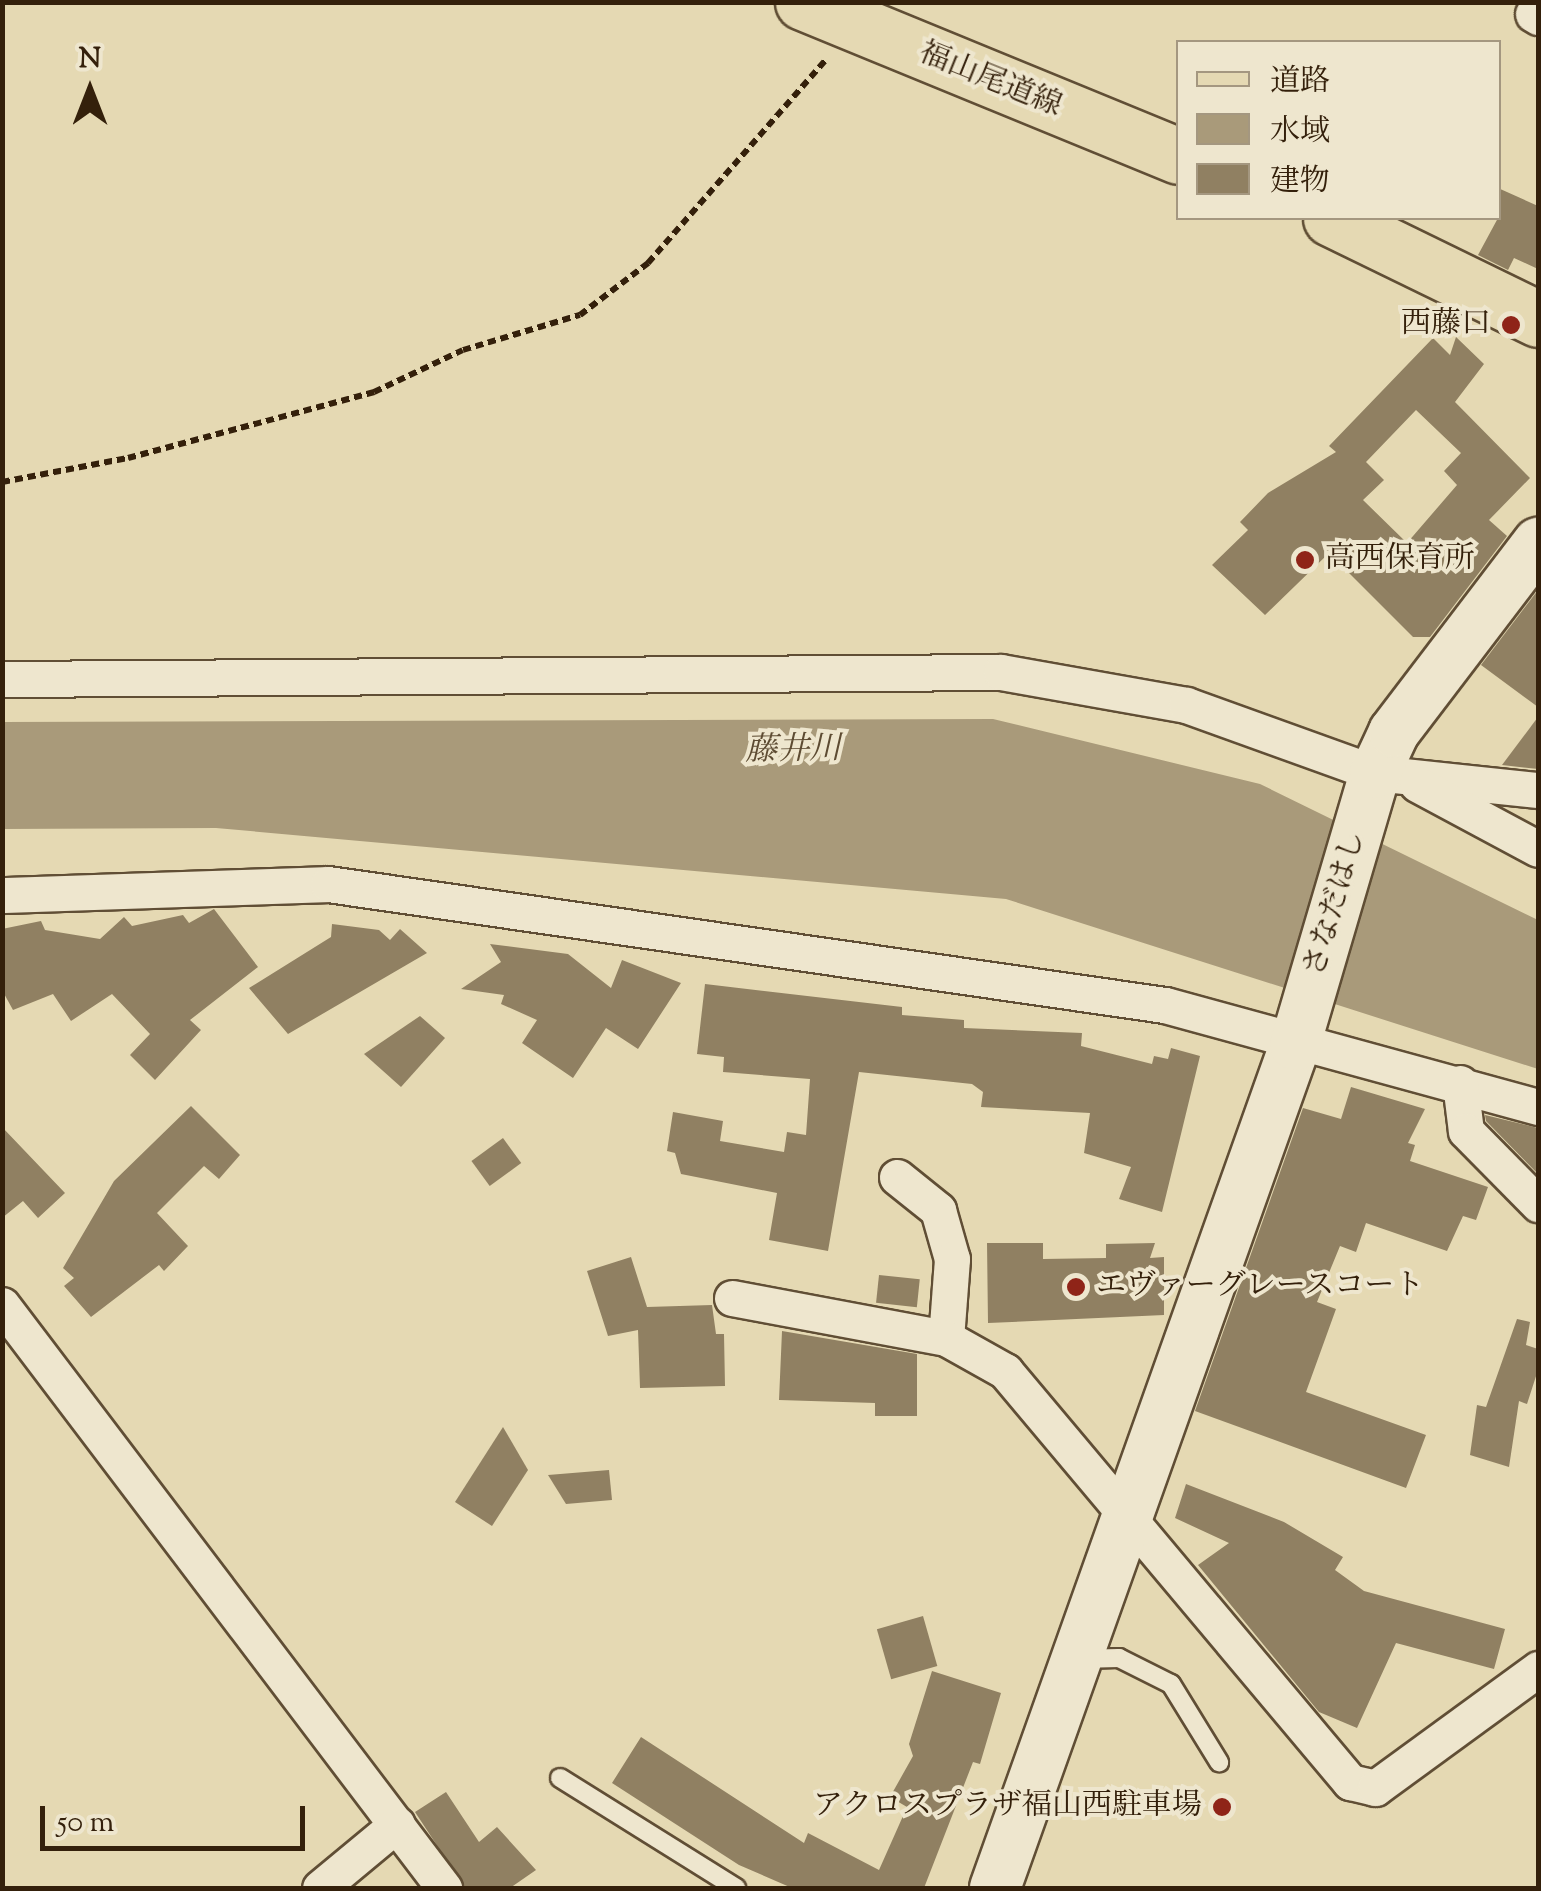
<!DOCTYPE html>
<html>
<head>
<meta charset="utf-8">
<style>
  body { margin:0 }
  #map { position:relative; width:1541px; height:1891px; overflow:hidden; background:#e5d9b3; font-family:"Sorts Mill Goudy","Noto Serif JP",serif }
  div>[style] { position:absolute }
  .water>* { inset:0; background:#a99a7a }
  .building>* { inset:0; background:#908062; transform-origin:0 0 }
  .path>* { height:6px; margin-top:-3px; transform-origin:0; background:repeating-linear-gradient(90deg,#34200b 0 8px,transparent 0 13px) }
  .roads { filter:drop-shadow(2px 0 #604e35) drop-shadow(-2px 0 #604e35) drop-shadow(0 2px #604e35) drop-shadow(0 -2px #604e35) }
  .lane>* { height:18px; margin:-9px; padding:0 9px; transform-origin:9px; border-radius:9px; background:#eee6ce }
  .street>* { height:35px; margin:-17.5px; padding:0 17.5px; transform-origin:17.5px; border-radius:17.5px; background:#eee6ce }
  .secondary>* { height:50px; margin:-25px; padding:0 25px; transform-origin:25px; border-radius:25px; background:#eee6ce }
  .primary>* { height:55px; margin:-27.5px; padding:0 27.5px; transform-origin:27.5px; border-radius:27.5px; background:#e5d9b3 }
  .dots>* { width:28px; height:28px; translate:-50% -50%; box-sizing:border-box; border:5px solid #eee6ce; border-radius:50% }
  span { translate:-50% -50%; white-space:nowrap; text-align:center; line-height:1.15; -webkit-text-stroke:8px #eee6ce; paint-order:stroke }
  .street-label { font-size:30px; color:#34200b }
  .poi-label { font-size:30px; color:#34200b }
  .right { translate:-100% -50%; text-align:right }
  .left { translate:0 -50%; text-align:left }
  .water-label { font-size:32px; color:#5d4b32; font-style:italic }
  .frame { position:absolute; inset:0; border:5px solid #34200b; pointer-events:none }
  .legend { position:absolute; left:1176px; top:40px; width:325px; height:180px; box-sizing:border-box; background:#eee6ce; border:2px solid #a49780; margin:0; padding:12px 18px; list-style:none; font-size:30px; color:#34200b }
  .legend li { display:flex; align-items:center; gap:20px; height:50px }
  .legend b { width:50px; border:2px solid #a49780 }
  .north { position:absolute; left:40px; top:40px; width:100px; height:100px; -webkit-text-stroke:8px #eee6ce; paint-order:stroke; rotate:0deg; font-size:28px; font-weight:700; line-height:40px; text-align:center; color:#34200b }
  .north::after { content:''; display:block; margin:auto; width:35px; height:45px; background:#34200b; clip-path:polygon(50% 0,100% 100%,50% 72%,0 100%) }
  .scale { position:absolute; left:40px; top:1806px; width:265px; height:45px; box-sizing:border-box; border:5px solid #34200b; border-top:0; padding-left:12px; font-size:30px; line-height:35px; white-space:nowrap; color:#34200b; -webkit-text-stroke:8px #eee6ce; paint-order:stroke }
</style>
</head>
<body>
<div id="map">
  <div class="water">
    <i style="clip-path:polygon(993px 719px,1260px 784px,1538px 920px,1538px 1069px,1006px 899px,216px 828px,3px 829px,3px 722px)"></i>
  </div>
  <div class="building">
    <i style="clip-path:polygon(1498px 188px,1538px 206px,1538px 269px,1514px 258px,1508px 270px,1478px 255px,1498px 218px)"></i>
    <i style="clip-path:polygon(evenodd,1456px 337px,1484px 364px,1455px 402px,1530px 478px,1489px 520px,1507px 536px,1430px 637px,1413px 637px,1329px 553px,1265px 615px,1212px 565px,1248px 530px,1240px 522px,1268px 493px,1336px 452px,1329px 446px,1433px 338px,1450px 355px,1456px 337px,1416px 410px,1461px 453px,1444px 471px,1457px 485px,1407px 543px,1363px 500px,1384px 480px,1366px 462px,1416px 410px)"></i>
    <i style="clip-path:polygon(1538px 590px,1538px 707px,1481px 665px)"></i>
    <i style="clip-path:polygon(1538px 717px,1538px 769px,1502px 765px)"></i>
    <i style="clip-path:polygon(214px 909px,258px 967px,190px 1020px,201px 1030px,155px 1080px,130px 1055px,150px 1034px,112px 994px,71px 1021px,53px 994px,13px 1010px,2px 990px,2px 929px,41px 921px,45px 930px,100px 939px,124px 917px,132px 926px,183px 915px,189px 923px)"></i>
    <i style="clip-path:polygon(332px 924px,379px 930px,390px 940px,400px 929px,427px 953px,288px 1034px,249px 988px,331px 937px)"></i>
    <i style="clip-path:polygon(490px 944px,568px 954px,611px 988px,622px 960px,681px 983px,638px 1049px,606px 1028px,573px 1078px,522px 1043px,537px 1020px,501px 1004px,504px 995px,461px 989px,501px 962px)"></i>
    <i style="clip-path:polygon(705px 984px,902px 1007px,902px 1015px,964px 1020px,964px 1028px,1082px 1033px,1081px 1046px,1152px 1064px,1154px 1056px,1168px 1059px,1171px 1048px,1200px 1056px,1162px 1212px,1119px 1199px,1131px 1167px,1084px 1153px,1090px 1113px,981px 1107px,983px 1092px,972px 1084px,859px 1072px,828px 1251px,769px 1240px,777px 1193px,681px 1174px,675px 1153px,667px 1151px,673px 1112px,723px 1121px,720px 1141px,784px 1152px,787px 1132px,806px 1135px,810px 1079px,723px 1072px,724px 1057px,697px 1054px)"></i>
    <i style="clip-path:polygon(420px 1016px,445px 1038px,401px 1087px,364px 1054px)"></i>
    <i style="clip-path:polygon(1351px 1087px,1425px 1109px,1408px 1143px,1415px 1145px,1410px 1161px,1488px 1187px,1476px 1220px,1463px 1216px,1447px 1251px,1366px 1223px,1356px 1252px,1340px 1246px,1317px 1302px,1336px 1309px,1306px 1392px,1426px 1435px,1406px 1488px,1195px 1411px,1303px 1108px,1341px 1119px)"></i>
    <i style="clip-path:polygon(191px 1106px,240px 1155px,219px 1179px,204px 1166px,157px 1213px,188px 1246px,164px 1271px,159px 1265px,91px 1317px,64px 1286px,74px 1278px,63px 1268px,114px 1181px)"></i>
    <i style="clip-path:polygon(1485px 1115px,1538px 1128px,1538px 1174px,1486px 1121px)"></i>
    <i style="clip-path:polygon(2px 1127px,65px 1193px,38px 1218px,23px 1201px,2px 1218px)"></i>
    <i style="left:503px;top:1138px;width:31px;height:39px;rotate:54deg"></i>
    <i style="clip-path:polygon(987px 1243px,1043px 1243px,1043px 1259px,1106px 1258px,1106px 1244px,1155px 1243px,1150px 1258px,1164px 1257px,1164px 1315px,988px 1323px)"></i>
    <i style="clip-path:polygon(631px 1257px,647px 1307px,712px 1305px,716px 1334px,724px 1334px,725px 1386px,640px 1388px,638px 1330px,608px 1336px,587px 1271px)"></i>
    <i style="left:879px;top:1275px;width:41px;height:28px;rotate:6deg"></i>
    <i style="clip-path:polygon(1517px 1319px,1530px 1322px,1526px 1345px,1538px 1349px,1538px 1370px,1527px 1404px,1519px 1401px,1509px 1467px,1470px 1455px,1477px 1405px,1486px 1407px)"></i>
    <i style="clip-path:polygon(782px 1331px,917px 1354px,917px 1416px,875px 1416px,875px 1403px,779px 1400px)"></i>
    <i style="clip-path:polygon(503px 1427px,528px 1470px,492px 1526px,455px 1502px)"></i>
    <i style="clip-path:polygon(609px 1470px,612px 1500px,566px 1504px,548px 1475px)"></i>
    <i style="clip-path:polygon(1186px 1484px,1284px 1522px,1343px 1557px,1335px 1570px,1364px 1591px,1505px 1629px,1494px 1669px,1396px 1643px,1357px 1728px,1319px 1712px,1198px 1565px,1229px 1543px,1175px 1518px)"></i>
    <i style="left:923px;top:1616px;width:52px;height:48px;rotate:74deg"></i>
    <i style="clip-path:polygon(932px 1671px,1001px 1693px,980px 1764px,973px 1762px,924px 1888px,792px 1888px,739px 1865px,612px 1783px,641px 1737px,804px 1843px,808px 1833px,879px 1870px,907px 1807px,890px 1797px,913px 1756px,909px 1744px)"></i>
    <i style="clip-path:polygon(446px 1792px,479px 1842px,497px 1827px,536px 1870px,510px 1888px,465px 1888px,415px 1812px)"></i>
  </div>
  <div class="path">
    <i style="left:2px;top:482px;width:128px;rotate:-10.8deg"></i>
    <i style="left:128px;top:458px;width:255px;rotate:-15deg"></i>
    <i style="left:374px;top:392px;width:98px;rotate:-25.3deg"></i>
    <i style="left:463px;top:350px;width:122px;rotate:-16.7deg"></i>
    <i style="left:580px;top:315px;width:86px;rotate:-37.4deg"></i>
    <i style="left:648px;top:263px;width:270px;rotate:-48.8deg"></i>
  </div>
  <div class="roads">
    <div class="lane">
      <i style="left:1079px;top:1659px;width:40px;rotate:-1.4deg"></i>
      <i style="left:1119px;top:1658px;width:58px;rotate:26.6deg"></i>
      <i style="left:1171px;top:1684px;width:92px;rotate:58.4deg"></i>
      <i style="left:560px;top:1778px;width:208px;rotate:32deg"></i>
    </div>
    <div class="street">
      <i style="left:1533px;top:14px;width:6px;rotate:31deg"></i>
      <i style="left:2px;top:679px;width:999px;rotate:-0.4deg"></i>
      <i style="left:1001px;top:672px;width:188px;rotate:10.1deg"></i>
      <i style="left:1186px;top:705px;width:201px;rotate:19.8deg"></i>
      <i style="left:1375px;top:773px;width:164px;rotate:6deg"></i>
      <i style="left:1417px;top:784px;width:137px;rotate:28.2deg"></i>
      <i style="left:2px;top:895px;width:326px;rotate:-1.9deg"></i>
      <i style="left:328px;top:884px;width:846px;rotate:8.23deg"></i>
      <i style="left:1165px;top:1005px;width:387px;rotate:15.3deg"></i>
      <i style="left:1460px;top:1083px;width:48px;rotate:82.9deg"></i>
      <i style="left:1466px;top:1131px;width:103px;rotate:45.4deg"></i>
      <i style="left:897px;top:1177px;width:53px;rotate:38.8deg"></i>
      <i style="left:938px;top:1210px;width:51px;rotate:74.1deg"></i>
      <i style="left:952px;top:1259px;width:79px;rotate:94.3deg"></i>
      <i style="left:732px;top:1298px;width:218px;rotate:10.6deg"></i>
      <i style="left:946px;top:1338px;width:68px;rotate:29.2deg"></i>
      <i style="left:1005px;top:1371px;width:537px;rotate:49.99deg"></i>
      <i style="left:1350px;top:1782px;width:26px;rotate:13deg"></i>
      <i style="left:1375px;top:1788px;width:202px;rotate:-36.1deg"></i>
      <i style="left:2px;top:1305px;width:732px;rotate:52.83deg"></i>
      <i style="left:320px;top:1888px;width:100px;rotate:-39.7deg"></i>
    </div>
    <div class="secondary">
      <i style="left:995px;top:1888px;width:895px;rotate:-70.41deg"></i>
      <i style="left:1295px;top:1045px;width:284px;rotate:-73.6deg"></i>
      <i style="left:1375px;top:773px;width:45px;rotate:-65.1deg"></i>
      <i style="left:1394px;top:732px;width:238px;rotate:-52.7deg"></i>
    </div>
    <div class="primary">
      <i style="left:803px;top:2px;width:405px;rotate:22.3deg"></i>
      <i style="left:1331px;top:218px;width:230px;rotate:26deg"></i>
    </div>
  </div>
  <div class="dots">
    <i style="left:1511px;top:325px;background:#8f2418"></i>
    <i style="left:1305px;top:560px;background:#8f2418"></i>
    <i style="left:1076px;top:1287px;background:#8f2418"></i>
    <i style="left:1222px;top:1807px;background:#8f2418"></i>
  </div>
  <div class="street-label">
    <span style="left:990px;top:81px;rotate:22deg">福山尾道線</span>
    <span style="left:1336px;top:904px;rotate:-74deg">さなだはし</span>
  </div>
  <div class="poi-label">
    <span class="right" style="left:1491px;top:325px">西藤口</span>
    <span class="left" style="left:1325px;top:560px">高西保育所</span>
    <span class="left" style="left:1096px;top:1287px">エヴァーグレースコート</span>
    <span class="right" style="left:1202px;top:1807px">アクロスプラザ福山西駐車場</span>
  </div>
  <div class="water-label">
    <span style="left:793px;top:751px;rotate:-1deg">藤井川</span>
  </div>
  <div class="frame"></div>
  <ul class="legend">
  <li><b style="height:12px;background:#e5d9b3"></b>道路</li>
  <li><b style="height:28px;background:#a99a7a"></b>水域</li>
  <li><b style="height:28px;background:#908062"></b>建物</li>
  </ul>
  <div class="north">N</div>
  <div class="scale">50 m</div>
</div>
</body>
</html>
